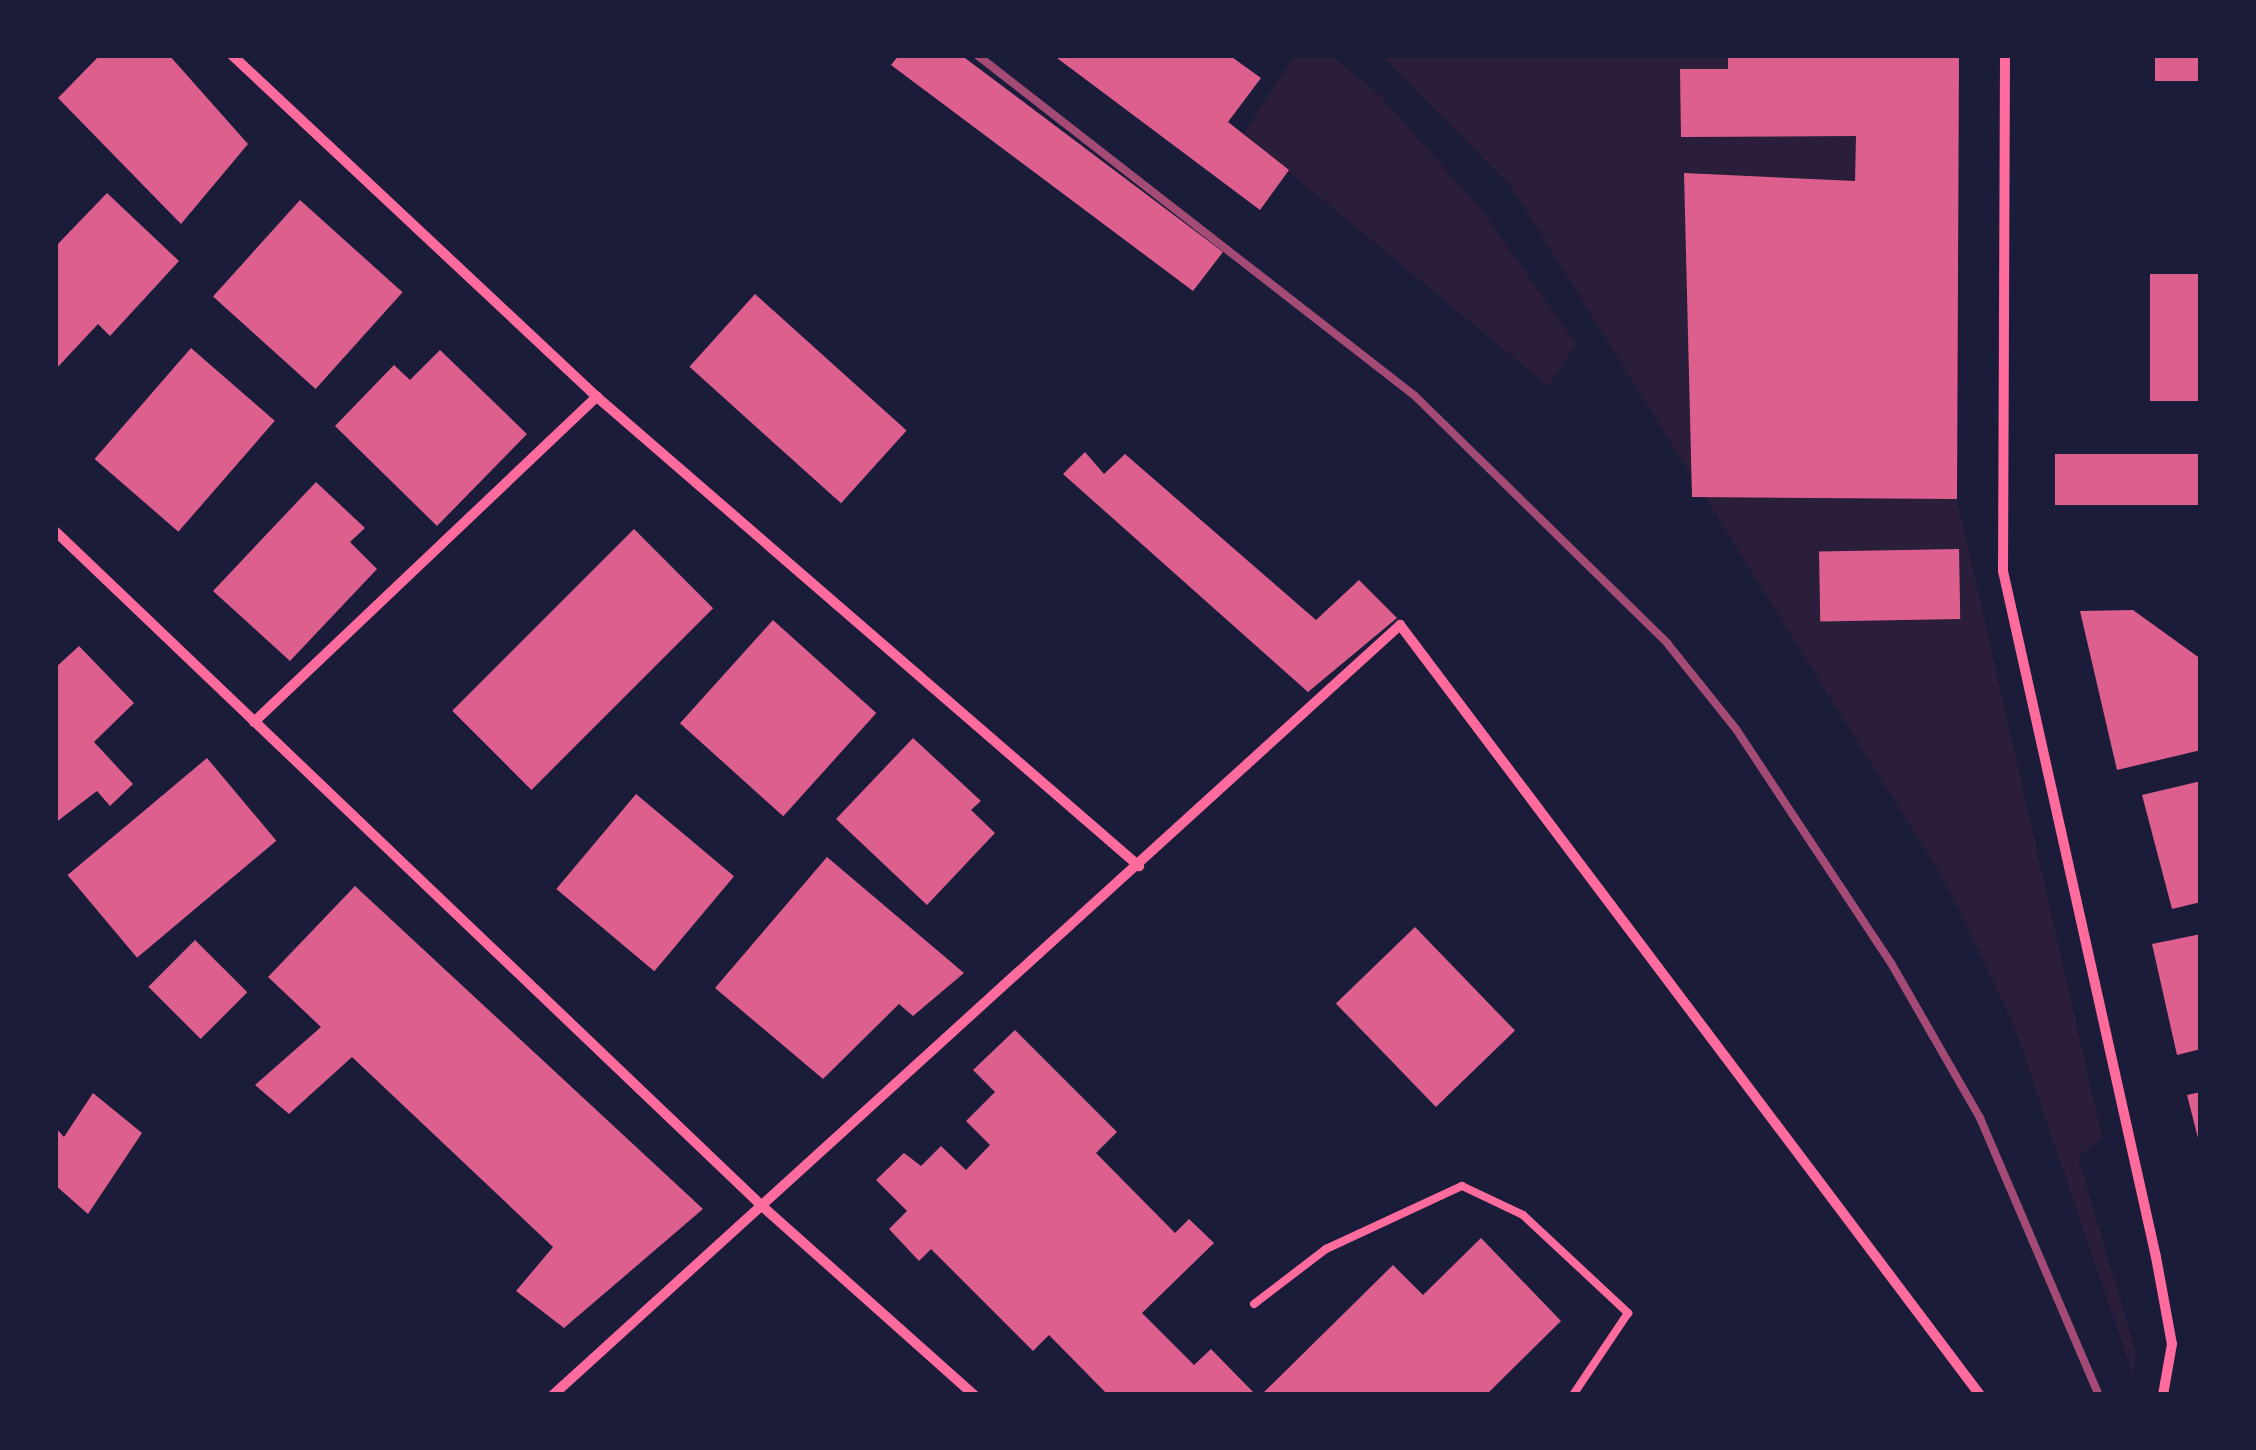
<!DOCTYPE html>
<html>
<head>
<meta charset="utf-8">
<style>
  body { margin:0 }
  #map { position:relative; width:2256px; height:1450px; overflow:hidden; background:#1b1b3a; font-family:Helvetica,sans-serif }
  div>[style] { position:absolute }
  .green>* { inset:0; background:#2a1e3b }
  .building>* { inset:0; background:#dd5f8e; transform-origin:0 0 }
  .service>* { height:8px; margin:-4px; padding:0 4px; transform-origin:4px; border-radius:4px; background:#ff6b9d }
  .minor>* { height:10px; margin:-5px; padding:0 5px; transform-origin:5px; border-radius:5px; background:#ff6b9d }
  .rail>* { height:8px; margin:-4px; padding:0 4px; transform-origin:4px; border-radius:4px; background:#a44b75 }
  span { translate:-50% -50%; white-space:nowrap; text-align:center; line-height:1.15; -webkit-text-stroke:8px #1b1b3a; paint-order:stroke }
  .frame { position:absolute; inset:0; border:58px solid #1b1b3a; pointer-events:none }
</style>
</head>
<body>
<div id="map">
  <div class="green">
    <i style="clip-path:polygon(1295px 55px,1331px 55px,1380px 95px,1484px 213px,1576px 344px,1548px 386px,1243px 134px)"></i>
    <i style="clip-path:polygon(1381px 55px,1959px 55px,1957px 499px,2102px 1137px,2078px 1157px,2136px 1353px,2133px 1375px,2012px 1020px,1946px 883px,1512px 188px)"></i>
  </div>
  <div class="building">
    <i style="clip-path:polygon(100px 55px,169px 55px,248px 144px,181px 224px,58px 98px)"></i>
    <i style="clip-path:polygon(899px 55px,961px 55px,1223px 252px,1193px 291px,891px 65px)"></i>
    <i style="clip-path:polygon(1053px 55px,1229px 55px,1261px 78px,1228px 122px,1289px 170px,1260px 210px)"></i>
    <i style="clip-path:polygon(1728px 55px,1959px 55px,1957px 499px,1692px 497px,1684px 173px,1855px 181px,1856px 136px,1681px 137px,1680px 69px,1728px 69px)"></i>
    <i style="left:2155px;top:55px;width:46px;height:26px"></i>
    <i style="clip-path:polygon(107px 193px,179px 261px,110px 336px,98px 324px,55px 370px,55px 247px)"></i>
    <i style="left:300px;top:200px;width:138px;height:130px;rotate:42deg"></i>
    <i style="left:2201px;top:274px;width:127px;height:51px;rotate:90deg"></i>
    <i style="left:755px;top:294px;width:204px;height:98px;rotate:42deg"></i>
    <i style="left:191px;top:348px;width:111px;height:147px;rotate:41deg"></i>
    <i style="clip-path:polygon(440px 350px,527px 434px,437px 526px,335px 426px,394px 365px,410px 380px)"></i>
    <i style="clip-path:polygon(1085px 452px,1104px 474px,1125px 454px,1316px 620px,1359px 580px,1397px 618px,1308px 692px,1063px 474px)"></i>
    <i style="left:2055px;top:454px;width:146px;height:51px"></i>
    <i style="clip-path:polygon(316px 482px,365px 528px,350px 542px,377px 569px,290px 661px,213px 591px)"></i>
    <i style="left:634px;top:529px;width:112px;height:257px;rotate:45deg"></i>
    <i style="left:1959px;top:549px;width:70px;height:140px;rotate:89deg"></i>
    <i style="clip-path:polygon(2133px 610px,2201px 659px,2201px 750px,2117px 770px,2080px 611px)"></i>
    <i style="left:773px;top:620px;width:139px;height:139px;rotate:42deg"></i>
    <i style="clip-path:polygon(79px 646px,134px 703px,94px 742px,133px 784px,110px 806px,97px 791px,55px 823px,55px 668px)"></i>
    <i style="clip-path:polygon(913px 738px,981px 801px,971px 810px,995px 833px,927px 905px,836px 819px)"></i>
    <i style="left:207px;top:758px;width:108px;height:182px;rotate:50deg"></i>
    <i style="clip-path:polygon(2201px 781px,2201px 902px,2172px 909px,2142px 795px)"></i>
    <i style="left:636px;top:794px;width:128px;height:124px;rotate:40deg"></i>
    <i style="clip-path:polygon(827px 857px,964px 973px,913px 1016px,899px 1004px,823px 1079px,715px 988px)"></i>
    <i style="clip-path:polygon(355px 886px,703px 1209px,564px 1328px,516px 1291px,553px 1247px,352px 1057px,289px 1114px,255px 1085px,321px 1027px,268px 977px)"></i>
    <i style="left:1415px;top:927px;width:144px;height:110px;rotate:46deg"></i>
    <i style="clip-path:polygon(2201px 934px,2201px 1049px,2177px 1055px,2152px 944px)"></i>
    <i style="left:195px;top:940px;width:74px;height:66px;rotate:45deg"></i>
    <i style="clip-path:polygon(1015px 1030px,1117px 1132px,1096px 1153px,1175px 1233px,1189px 1219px,1214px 1243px,1142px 1313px,1194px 1365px,1211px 1349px,1256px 1395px,1108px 1395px,1049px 1335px,1033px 1351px,931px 1249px,919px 1261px,889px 1229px,907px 1211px,876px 1180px,904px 1153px,921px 1166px,941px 1146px,966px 1170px,990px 1145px,966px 1121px,995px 1092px,973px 1070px)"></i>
    <i style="clip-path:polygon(2201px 1092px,2201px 1146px,2200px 1146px,2187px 1095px)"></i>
    <i style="clip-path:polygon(93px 1093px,142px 1133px,88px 1214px,55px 1185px,55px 1127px,64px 1137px)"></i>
    <i style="clip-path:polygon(1481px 1238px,1561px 1321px,1486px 1395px,1261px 1395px,1393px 1265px,1423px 1295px)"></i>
  </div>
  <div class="service">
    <i style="left:1254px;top:1304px;width:91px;rotate:-37.4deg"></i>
    <i style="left:1326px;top:1249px;width:150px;rotate:-24.9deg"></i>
    <i style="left:1462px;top:1186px;width:68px;rotate:25.4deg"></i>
    <i style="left:1523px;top:1215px;width:144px;rotate:43deg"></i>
    <i style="left:1628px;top:1313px;width:99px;rotate:123.9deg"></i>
  </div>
  <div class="minor">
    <i style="left:232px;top:55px;width:500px;rotate:43.14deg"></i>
    <i style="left:597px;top:397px;width:717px;rotate:40.87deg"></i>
    <i style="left:2005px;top:55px;width:516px;rotate:90.22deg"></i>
    <i style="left:2003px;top:571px;width:703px;rotate:77.43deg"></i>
    <i style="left:2156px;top:1257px;width:88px;rotate:79.6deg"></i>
    <i style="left:2172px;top:1344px;width:52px;rotate:100deg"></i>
    <i style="left:55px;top:531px;width:977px;rotate:43.67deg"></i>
    <i style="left:762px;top:1206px;width:284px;rotate:41.7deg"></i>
    <i style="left:254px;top:722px;width:473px;rotate:-43.5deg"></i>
    <i style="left:553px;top:1395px;width:1145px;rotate:-42.27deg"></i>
    <i style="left:1400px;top:625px;width:964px;rotate:53.01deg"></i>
  </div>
  <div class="rail">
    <i style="left:977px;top:55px;width:555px;rotate:37.9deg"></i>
    <i style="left:1415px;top:396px;width:353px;rotate:44.4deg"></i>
    <i style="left:1667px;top:643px;width:110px;rotate:51.3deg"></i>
    <i style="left:1736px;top:729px;width:281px;rotate:56.5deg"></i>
    <i style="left:1891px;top:963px;width:179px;rotate:60.1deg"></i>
    <i style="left:1980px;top:1118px;width:301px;rotate:66.8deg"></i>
  </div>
  <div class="frame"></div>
</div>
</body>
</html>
